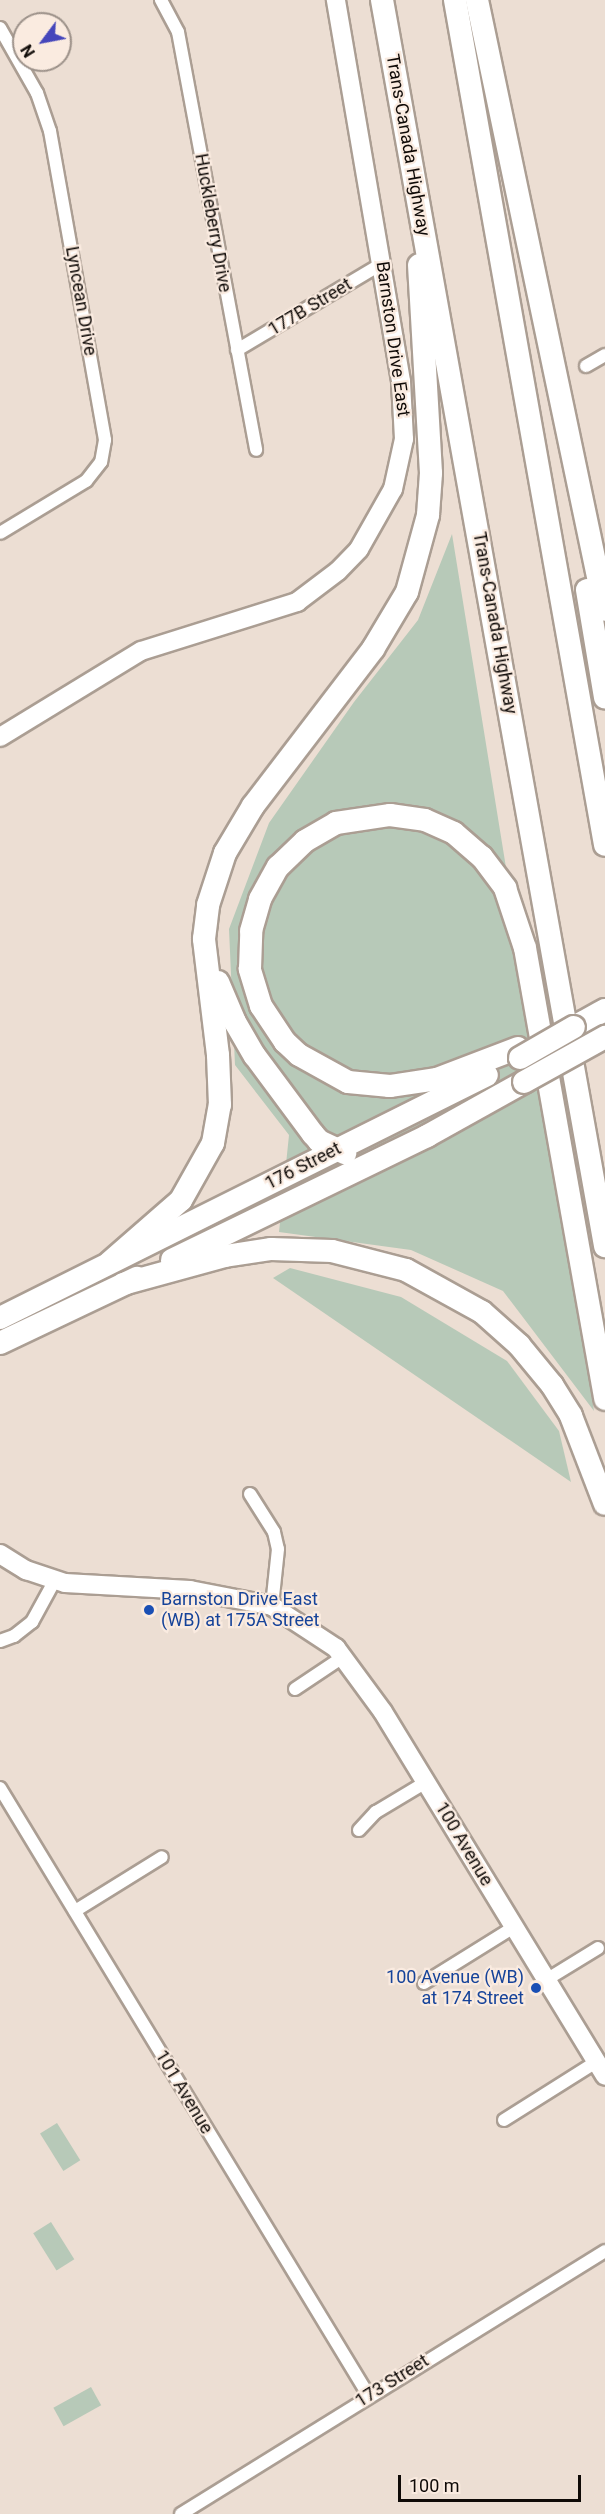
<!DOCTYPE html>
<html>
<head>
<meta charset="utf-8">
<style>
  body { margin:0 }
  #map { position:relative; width:605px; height:2514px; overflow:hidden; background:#ecded3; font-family:Roboto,sans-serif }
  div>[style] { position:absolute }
  .green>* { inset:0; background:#b7c9b8; transform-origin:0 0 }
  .roads { filter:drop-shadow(2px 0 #ab9e93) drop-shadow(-2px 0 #ab9e93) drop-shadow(0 2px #ab9e93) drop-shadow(0 -2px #ab9e93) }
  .street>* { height:12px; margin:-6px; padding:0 6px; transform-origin:6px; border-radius:6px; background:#fff }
  .secondary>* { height:18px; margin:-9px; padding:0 9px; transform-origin:9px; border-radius:9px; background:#fff }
  .highway>* { height:22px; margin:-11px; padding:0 11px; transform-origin:11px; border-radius:11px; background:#fff }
  .bridges { filter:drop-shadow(2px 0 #ab9e93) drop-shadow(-2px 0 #ab9e93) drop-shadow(0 2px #ab9e93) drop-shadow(0 -2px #ab9e93) }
  .highway-bridge>* { height:22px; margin:-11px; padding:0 11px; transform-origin:11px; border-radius:11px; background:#fff }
  .dots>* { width:16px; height:16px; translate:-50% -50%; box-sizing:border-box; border:3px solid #faebe0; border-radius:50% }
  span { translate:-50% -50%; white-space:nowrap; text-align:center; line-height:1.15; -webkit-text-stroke:4.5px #faebe0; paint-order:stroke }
  .street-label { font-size:18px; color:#0f0a07 }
  .transit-label { font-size:18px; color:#164399 }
  .left { translate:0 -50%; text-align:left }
  .right { translate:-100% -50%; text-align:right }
  .north { position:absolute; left:12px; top:12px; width:60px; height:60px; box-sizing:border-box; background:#faebe0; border:2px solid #9c9189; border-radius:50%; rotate:238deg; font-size:16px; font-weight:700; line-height:24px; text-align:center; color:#0f0a07 }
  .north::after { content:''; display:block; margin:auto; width:21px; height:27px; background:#4546bb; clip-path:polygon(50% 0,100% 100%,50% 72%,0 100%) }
  .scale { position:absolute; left:398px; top:2475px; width:183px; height:27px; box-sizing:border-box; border:3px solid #0f0a07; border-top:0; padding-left:8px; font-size:18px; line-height:21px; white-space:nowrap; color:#0f0a07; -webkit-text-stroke:4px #faebe0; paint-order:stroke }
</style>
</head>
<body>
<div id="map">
  <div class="green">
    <i style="clip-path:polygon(452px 534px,594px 1411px,503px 1291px,411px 1250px,279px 1232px,289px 1135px,235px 1065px,229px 929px,269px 823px,354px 702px,418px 620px)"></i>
    <i style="clip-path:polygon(290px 1268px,401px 1297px,507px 1361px,559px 1431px,571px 1482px,273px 1278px)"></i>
    <i style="left:57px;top:2123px;width:44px;height:20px;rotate:58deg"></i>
    <i style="left:51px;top:2222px;width:44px;height:21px;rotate:58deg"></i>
    <i style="left:91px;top:2387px;width:21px;height:43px;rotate:61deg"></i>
  </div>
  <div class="roads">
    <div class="street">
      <i style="left:161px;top:0;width:36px;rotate:62deg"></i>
      <i style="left:178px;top:32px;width:425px;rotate:79.4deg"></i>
      <i style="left:0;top:28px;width:75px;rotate:60.4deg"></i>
      <i style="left:37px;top:93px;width:40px;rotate:71.1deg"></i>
      <i style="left:50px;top:131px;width:314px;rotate:79.9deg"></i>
      <i style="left:105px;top:440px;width:22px;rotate:100deg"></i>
      <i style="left:101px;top:462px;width:24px;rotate:128deg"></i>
      <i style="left:86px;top:481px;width:100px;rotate:148.8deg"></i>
      <i style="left:237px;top:350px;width:170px;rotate:-30.8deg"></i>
      <i style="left:586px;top:366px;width:22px;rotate:-30deg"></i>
      <i style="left:250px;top:1494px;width:45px;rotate:57.7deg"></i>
      <i style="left:274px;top:1532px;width:17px;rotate:77deg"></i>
      <i style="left:278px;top:1549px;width:57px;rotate:96deg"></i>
      <i style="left:0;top:1641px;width:15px;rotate:-20deg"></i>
      <i style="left:14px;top:1636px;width:23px;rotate:-38deg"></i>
      <i style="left:32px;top:1622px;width:48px;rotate:-61.3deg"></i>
      <i style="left:295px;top:1689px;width:58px;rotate:-33.7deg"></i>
      <i style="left:0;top:1788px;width:711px;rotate:58.75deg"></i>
      <i style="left:359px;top:1830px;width:25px;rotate:-47deg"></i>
      <i style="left:376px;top:1812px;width:58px;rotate:-31deg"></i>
      <i style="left:75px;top:1911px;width:102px;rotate:-31.8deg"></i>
      <i style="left:546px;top:1980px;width:61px;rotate:-31.6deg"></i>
      <i style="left:424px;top:1983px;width:106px;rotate:-31.9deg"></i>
      <i style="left:504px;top:2120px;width:109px;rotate:-32.2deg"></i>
      <i style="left:181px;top:2514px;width:499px;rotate:-31.8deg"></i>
    </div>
    <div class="secondary">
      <i style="left:0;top:737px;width:165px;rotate:-31.4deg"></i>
      <i style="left:141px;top:651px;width:164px;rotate:-17.4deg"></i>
      <i style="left:297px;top:602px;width:51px;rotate:-37.1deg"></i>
      <i style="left:338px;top:571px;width:30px;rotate:-46deg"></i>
      <i style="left:359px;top:549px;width:69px;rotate:-60.5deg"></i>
      <i style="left:393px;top:489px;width:51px;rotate:-77.6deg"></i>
      <i style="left:404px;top:439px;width:58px;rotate:-93deg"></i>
      <i style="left:401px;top:381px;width:387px;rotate:-99.7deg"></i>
      <i style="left:0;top:1554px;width:31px;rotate:32deg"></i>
      <i style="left:26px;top:1570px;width:41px;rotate:18.4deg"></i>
      <i style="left:65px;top:1583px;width:125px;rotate:3.2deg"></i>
      <i style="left:190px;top:1590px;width:84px;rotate:11deg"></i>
      <i style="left:272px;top:1606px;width:77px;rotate:33.3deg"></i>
      <i style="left:336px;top:1648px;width:79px;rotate:53.7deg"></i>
      <i style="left:383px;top:1712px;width:426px;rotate:58.6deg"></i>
    </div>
    <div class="highway">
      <i style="left:382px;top:0;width:1266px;rotate:79.85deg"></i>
      <i style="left:455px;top:0;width:858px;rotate:79.93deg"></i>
      <i style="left:477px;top:0;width:623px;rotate:78.15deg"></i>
      <i style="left:587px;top:590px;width:109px;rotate:80.5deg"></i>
      <i style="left:218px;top:982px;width:43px;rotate:67deg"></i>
      <i style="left:235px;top:1022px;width:39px;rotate:60deg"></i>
      <i style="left:255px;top:1056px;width:97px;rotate:53.4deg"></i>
      <i style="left:313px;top:1134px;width:9px;rotate:49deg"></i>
      <i style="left:319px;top:1141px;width:29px;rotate:25deg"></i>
      <i style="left:574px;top:1027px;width:35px;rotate:-29deg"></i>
      <i style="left:518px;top:1048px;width:87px;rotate:159.1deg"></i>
      <i style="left:437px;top:1079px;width:48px;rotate:171.5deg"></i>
      <i style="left:390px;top:1086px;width:42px;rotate:-174.6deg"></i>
      <i style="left:348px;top:1082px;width:56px;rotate:-151.1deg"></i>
      <i style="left:299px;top:1055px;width:19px;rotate:-137deg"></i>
      <i style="left:285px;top:1042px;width:43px;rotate:-123.7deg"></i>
      <i style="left:261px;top:1006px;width:39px;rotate:-107deg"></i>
      <i style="left:250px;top:969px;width:38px;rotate:-88deg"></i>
      <i style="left:251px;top:931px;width:33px;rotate:-74deg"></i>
      <i style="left:260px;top:899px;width:37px;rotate:-61deg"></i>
      <i style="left:278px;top:867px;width:37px;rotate:-44deg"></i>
      <i style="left:305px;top:841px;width:36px;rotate:-30deg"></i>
      <i style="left:336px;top:823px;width:55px;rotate:-8.4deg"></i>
      <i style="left:390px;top:815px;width:35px;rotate:8deg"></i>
      <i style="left:425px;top:820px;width:32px;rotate:24deg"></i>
      <i style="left:454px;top:833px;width:37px;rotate:41deg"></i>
      <i style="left:482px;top:857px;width:39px;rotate:53deg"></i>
      <i style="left:505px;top:888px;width:63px;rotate:71.6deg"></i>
      <i style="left:525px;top:948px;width:458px;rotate:79.9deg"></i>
      <i style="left:172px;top:1260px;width:284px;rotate:-25.9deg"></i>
      <i style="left:427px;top:1136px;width:111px;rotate:-29.1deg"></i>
      <i style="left:110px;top:1262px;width:94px;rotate:-41.1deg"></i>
      <i style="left:181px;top:1200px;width:65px;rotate:-60.7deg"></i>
      <i style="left:213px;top:1143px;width:39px;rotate:-80deg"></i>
      <i style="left:220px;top:1105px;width:50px;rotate:-92.3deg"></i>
      <i style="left:218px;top:1055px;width:117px;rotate:-96.9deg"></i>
      <i style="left:204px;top:939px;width:34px;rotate:-83deg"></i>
      <i style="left:208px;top:905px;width:55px;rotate:-71.9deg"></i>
      <i style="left:225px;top:853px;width:55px;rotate:-59.2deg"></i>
      <i style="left:253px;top:806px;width:198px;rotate:-52.6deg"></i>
      <i style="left:373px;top:649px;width:66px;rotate:-59.2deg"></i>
      <i style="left:407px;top:592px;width:80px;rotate:-74.7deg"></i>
      <i style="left:428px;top:515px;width:42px;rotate:-85.9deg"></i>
      <i style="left:431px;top:473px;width:208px;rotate:-93.3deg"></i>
      <i style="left:123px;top:1284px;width:106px;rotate:-15.4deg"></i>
      <i style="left:225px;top:1256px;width:47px;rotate:-8.7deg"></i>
      <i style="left:271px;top:1249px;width:61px;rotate:1.9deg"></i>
      <i style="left:332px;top:1251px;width:76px;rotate:14.4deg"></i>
      <i style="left:406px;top:1270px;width:87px;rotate:28.9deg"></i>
      <i style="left:482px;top:1312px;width:50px;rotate:41.7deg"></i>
      <i style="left:519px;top:1345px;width:52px;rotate:50.5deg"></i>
      <i style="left:552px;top:1385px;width:36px;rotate:58deg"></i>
      <i style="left:571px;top:1416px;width:94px;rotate:68.9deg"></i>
      <i style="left:0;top:1318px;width:544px;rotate:-26.52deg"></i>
      <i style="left:0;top:1343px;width:152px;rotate:-25.4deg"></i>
    </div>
  </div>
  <div class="bridges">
    <div class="highway-bridge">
      <i style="left:520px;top:1058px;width:62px;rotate:-29.9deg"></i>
      <i style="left:524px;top:1082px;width:93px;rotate:-29.1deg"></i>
    </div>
  </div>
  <div class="dots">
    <i style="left:149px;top:1610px;background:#1a4fb4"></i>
    <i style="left:536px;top:1988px;background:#1a4fb4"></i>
  </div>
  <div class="street-label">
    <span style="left:408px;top:145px;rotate:80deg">Trans-Canada Highway</span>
    <span style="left:213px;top:223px;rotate:80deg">Huckleberry Drive</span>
    <span style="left:81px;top:301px;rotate:80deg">Lyncean Drive</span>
    <span style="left:310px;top:307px;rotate:-31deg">177B Street</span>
    <span style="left:393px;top:339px;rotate:82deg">Barnston Drive East</span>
    <span style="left:495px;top:623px;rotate:80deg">Trans-Canada Highway</span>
    <span style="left:303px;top:1166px;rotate:-27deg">176 Street</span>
    <span style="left:464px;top:1844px;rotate:59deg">100 Avenue</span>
    <span style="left:184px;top:2092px;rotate:59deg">101 Avenue</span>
    <span style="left:392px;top:2381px;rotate:-32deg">173 Street</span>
  </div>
  <div class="transit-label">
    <span class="left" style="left:161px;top:1610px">Barnston Drive East<br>(WB) at 175A Street</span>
    <span class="right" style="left:524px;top:1988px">100 Avenue (WB)<br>at 174 Street</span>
  </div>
  <div class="north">N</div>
  <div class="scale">100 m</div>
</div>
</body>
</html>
